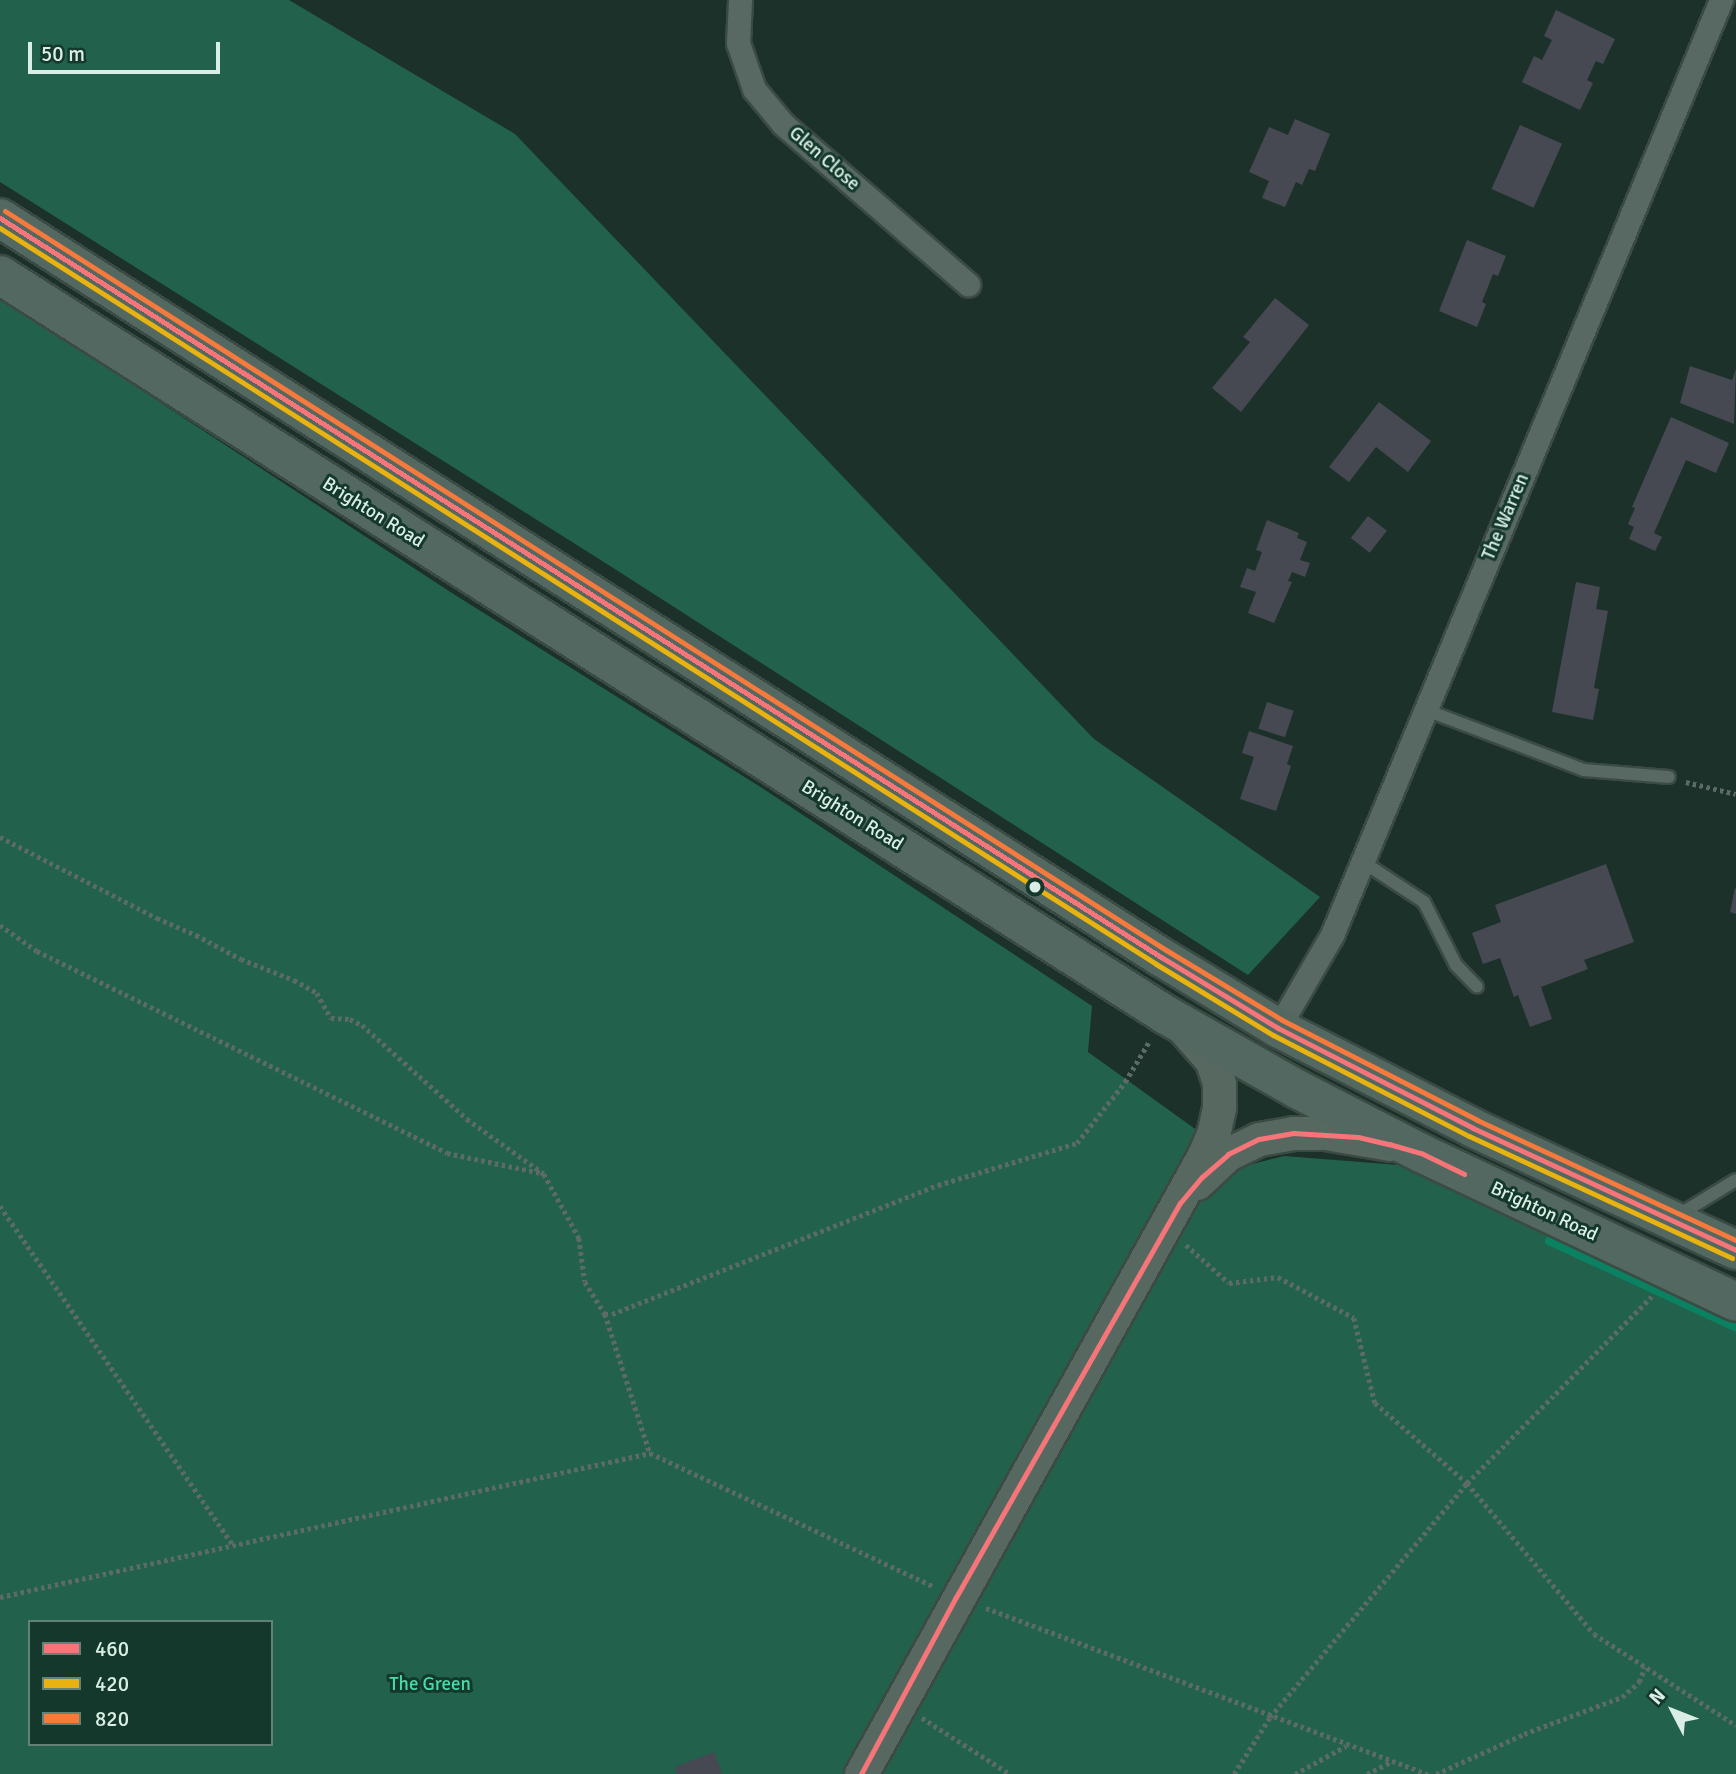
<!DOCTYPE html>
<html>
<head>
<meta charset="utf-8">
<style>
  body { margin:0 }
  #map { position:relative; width:1736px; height:1774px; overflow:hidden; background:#1c3129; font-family:Signika,sans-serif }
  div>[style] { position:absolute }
  .green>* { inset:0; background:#22614c }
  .stream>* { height:8px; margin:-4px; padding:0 4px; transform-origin:4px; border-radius:4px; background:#0a8161 }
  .building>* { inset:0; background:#464952; transform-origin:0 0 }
  .path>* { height:4.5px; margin-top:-2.25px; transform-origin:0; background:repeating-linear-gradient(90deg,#5d6b65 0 3.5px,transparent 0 7px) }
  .roads { filter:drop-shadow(2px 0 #3b4b44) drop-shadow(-2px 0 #3b4b44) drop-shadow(0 2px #3b4b44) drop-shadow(0 -2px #3b4b44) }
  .lane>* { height:12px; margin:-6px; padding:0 6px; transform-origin:6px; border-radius:6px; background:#586862 }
  .street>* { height:23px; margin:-11.5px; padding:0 11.5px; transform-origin:11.5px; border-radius:11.5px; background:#586862 }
  .secondary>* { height:33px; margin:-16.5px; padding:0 16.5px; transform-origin:16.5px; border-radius:16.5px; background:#576861 }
  .highway>* { height:38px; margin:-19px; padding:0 19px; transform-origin:19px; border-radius:19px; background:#526860 }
  .bus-1>* { height:5px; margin:-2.5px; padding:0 2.5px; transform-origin:2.5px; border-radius:2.5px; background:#f77579 }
  .bus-2>* { height:5px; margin:-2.5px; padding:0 2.5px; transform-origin:2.5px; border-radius:2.5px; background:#e8b210 }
  .bus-3>* { height:5px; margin:-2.5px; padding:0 2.5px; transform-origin:2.5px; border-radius:2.5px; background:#f6793e }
  .dots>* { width:19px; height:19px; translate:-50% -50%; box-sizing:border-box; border:4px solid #14392c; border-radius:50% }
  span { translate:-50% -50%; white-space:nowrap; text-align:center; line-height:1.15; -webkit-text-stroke:6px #14392c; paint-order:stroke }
  .street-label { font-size:19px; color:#daeee5 }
  .park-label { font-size:19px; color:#47dbab }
  .legend { position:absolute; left:28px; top:1620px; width:245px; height:126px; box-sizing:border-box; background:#14392c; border:2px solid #638176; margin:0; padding:9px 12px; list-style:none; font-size:21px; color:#daeee5 }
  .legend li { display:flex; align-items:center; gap:14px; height:35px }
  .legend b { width:35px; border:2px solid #638176 }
  .north { position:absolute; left:1638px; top:1676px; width:70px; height:70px; -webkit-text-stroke:5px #14392c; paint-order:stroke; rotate:312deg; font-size:19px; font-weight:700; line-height:28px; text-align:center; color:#daeee5 }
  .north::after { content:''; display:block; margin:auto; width:24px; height:32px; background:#daeee5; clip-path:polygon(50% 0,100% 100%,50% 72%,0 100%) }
  .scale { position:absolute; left:28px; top:42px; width:192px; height:32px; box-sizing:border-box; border:4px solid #daeee5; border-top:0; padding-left:9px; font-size:21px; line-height:24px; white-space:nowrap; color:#daeee5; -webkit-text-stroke:5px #14392c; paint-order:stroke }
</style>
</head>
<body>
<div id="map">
  <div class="green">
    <i style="clip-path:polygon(0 0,289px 0,515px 134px,1094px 739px,1320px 897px,1248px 975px,607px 564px,0 182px)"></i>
    <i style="clip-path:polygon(evenodd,0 298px,455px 595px,762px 788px,1092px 1006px,1088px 1052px,1198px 1131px,1202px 1177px,1284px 1156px,1399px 1165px,1736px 1320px,1736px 1774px,0 1774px,0 298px,30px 1622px,271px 1622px,271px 1744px,30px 1744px,30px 1622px)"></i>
  </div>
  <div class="stream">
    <i style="left:1549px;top:1241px;width:206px;rotate:24.9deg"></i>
  </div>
  <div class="building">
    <i style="clip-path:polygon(1556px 10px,1615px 39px,1603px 64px,1596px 61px,1587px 80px,1593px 83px,1580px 110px,1522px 82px,1534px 56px,1542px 60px,1552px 40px,1544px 36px)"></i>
    <i style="clip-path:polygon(1295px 119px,1330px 134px,1315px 171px,1309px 169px,1302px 185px,1296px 182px,1285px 207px,1262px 198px,1269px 181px,1249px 172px,1269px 127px,1288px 135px)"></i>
    <i style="left:1520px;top:125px;width:46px;height:70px;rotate:24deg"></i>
    <i style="clip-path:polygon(1467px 240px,1506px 256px,1498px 276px,1493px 274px,1482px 302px,1486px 304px,1477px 327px,1439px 311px)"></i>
    <i style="clip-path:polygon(1275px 298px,1309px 325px,1241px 412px,1212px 388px,1250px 342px,1243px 337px)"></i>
    <i style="clip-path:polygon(1690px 366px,1732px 380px,1736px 369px,1734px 424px,1680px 403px)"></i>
    <i style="clip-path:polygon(1379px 402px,1431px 441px,1408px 472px,1376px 447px,1349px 482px,1329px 467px)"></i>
    <i style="clip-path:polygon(1671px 417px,1729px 443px,1716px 473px,1686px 460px,1654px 533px,1662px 537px,1655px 551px,1629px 539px,1634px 527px,1628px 524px,1635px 508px,1632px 507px)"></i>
    <i style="left:1368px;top:516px;width:24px;height:28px;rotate:38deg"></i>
    <i style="clip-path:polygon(1267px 520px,1299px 533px,1297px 538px,1307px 542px,1300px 560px,1310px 563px,1305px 577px,1292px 572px,1288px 581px,1292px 582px,1274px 623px,1248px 613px,1256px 592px,1240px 587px,1247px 568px,1255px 571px,1262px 552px,1256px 550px)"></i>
    <i style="clip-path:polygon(1576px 582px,1600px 587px,1596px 609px,1608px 611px,1594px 688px,1599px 689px,1593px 720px,1552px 712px)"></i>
    <i style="left:1267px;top:702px;width:28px;height:28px;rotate:18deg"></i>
    <i style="clip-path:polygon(1249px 731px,1293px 746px,1287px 764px,1291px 766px,1276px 811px,1240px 799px,1254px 757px,1242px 753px)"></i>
    <i style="clip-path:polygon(1606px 864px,1634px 942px,1584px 960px,1588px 969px,1541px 987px,1552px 1019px,1530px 1027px,1518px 995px,1514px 997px,1500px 958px,1483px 964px,1472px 933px,1501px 922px,1495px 905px)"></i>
    <i style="clip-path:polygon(1735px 888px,1736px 889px,1736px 914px,1730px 912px)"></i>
    <i style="clip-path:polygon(714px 1752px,722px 1774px,677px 1774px,675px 1767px)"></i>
  </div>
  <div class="path">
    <i style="left:1686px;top:782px;width:51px;rotate:13.5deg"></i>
    <i style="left:0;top:837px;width:177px;rotate:27.3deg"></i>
    <i style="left:157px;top:918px;width:43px;rotate:23.6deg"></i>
    <i style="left:196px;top:935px;width:51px;rotate:28.1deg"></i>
    <i style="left:241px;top:959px;width:57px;rotate:21.6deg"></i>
    <i style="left:294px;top:980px;width:26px;rotate:29deg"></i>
    <i style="left:317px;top:993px;width:29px;rotate:61deg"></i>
    <i style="left:331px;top:1018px;width:19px;rotate:3deg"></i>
    <i style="left:350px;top:1019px;width:13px;rotate:27deg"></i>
    <i style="left:362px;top:1025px;width:141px;rotate:41.8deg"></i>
    <i style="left:467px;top:1119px;width:95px;rotate:35.5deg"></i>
    <i style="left:544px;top:1174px;width:73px;rotate:61.3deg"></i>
    <i style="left:579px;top:1238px;width:44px;rotate:82.2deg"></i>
    <i style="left:585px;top:1282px;width:38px;rotate:58deg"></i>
    <i style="left:605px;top:1314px;width:146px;rotate:72.1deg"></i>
    <i style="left:0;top:925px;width:45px;rotate:35.1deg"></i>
    <i style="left:37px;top:951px;width:457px;rotate:26.2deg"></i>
    <i style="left:447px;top:1153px;width:96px;rotate:12deg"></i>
    <i style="left:0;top:1206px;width:410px;rotate:55.5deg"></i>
    <i style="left:1186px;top:1245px;width:57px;rotate:41.5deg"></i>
    <i style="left:1229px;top:1283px;width:49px;rotate:-7deg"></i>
    <i style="left:1278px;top:1277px;width:86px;rotate:28.3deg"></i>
    <i style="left:1354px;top:1318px;width:88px;rotate:76.1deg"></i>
    <i style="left:1375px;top:1403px;width:122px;rotate:41deg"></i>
    <i style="left:1467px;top:1483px;width:197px;rotate:49.9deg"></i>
    <i style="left:1594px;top:1634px;width:169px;rotate:32.7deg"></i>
    <i style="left:605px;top:1314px;width:7px"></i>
    <i style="left:612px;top:1314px;width:351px;rotate:-21.6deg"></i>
    <i style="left:938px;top:1185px;width:145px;rotate:-16.8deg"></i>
    <i style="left:1077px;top:1143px;width:78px;rotate:-51.8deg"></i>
    <i style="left:1125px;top:1082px;width:49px;rotate:-59.2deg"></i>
    <i style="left:0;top:1597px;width:666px;rotate:-12.49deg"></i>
    <i style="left:650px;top:1453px;width:313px;rotate:25.2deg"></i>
    <i style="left:986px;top:1608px;width:472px;rotate:20.6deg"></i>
    <i style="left:922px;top:1718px;width:104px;rotate:32.5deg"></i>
    <i style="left:1234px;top:1774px;width:67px;rotate:-57.7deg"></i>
    <i style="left:1270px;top:1717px;width:306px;rotate:-49.9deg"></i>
    <i style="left:1467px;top:1483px;width:263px;rotate:-45.3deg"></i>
    <i style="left:1295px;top:1774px;width:58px;rotate:-28.8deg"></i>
    <i style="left:1367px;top:1774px;width:27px;rotate:-27deg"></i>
    <i style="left:1436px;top:1774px;width:97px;rotate:-24.4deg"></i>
    <i style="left:1524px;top:1734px;width:105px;rotate:-20.7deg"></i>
    <i style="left:1622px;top:1697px;width:23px;rotate:-41deg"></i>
    <i style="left:1639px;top:1682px;width:16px;rotate:-68deg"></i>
  </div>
  <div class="roads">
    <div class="lane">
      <i style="left:1426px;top:710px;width:169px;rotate:20.8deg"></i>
      <i style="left:1584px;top:770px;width:85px;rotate:4.7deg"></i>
      <i style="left:1363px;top:862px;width:73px;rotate:33.3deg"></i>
      <i style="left:1424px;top:902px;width:71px;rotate:63.1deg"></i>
      <i style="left:1456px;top:965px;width:30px;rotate:46deg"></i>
      <i style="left:1677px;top:1216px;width:69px;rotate:-31.4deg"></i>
    </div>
    <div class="street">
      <i style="left:740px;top:0;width:43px;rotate:92.7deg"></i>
      <i style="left:738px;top:43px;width:49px;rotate:70.8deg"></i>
      <i style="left:754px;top:89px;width:45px;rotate:50.4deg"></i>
      <i style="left:783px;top:124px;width:245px;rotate:40.9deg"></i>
      <i style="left:1278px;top:1028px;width:108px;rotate:-59.9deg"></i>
      <i style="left:1332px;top:935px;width:1013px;rotate:-67.41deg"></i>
    </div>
    <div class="secondary">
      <i style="left:1197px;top:1183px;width:42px;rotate:-43.1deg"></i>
      <i style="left:1228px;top:1154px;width:34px;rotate:-26deg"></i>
      <i style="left:1259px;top:1139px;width:35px;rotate:-10deg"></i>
      <i style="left:1293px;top:1133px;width:32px"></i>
      <i style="left:1325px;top:1133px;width:66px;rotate:9.6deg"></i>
      <i style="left:861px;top:1774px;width:708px;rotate:-61.01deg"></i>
      <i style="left:1204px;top:1155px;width:26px;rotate:-67deg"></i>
      <i style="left:1214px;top:1131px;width:25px;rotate:-78deg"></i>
      <i style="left:1219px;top:1107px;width:24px;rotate:-90deg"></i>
      <i style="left:1219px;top:1083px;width:23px;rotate:-108deg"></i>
      <i style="left:1212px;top:1061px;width:43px;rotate:-131.2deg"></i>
    </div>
    <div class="highway">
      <i style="left:0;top:218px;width:1376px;rotate:32.48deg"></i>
      <i style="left:1161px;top:957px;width:137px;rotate:31.3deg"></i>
      <i style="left:1278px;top:1028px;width:219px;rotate:27.1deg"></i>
      <i style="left:1473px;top:1128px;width:290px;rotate:24.9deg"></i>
      <i style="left:0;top:275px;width:1381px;rotate:32.4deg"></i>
      <i style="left:1166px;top:1015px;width:150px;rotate:29.5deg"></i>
      <i style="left:1297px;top:1089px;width:140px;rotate:27.3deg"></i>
      <i style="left:1421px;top:1153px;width:348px;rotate:25.3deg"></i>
    </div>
  </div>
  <div class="bus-1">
    <i style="left:0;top:218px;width:1376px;rotate:32.48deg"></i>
    <i style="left:1161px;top:957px;width:137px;rotate:31.3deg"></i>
    <i style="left:1278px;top:1028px;width:219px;rotate:27.1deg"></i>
    <i style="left:1473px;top:1128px;width:290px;rotate:24.9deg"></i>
    <i style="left:861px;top:1774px;width:201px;rotate:-61.8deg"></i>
    <i style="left:956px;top:1597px;width:453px;rotate:-60.4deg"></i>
    <i style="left:1180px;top:1203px;width:34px;rotate:-50deg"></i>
    <i style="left:1202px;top:1177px;width:35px;rotate:-41deg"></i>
    <i style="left:1228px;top:1154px;width:34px;rotate:-26deg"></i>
    <i style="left:1259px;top:1139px;width:35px;rotate:-10deg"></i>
    <i style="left:1293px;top:1133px;width:65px;rotate:3.5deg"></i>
    <i style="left:1358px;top:1137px;width:32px;rotate:13deg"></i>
    <i style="left:1389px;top:1144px;width:33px;rotate:16deg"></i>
    <i style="left:1421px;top:1153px;width:48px;rotate:26deg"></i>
  </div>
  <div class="bus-2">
    <i style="left:0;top:228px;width:1370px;rotate:32.48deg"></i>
    <i style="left:1156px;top:964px;width:137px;rotate:31.3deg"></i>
    <i style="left:1273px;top:1035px;width:220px;rotate:27.3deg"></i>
    <i style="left:1469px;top:1136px;width:290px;rotate:24.9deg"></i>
  </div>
  <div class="bus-3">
    <i style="left:5px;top:211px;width:1376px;rotate:32.48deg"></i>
    <i style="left:1166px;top:950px;width:135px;rotate:31.1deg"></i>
    <i style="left:1282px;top:1020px;width:219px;rotate:27.1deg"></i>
    <i style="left:1477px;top:1120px;width:285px;rotate:24.9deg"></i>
  </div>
  <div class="dots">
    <i style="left:1035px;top:887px;background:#daeee5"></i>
  </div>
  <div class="street-label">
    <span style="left:824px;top:159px;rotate:41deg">Glen Close</span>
    <span style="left:373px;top:513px;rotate:32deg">Brighton Road</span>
    <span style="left:1506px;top:517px;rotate:-67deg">The Warren</span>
    <span style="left:852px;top:816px;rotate:32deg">Brighton Road</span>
    <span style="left:1544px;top:1212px;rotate:25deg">Brighton Road</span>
  </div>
  <div class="park-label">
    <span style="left:430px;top:1685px">The Green</span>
  </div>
  <ul class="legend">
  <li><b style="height:9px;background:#f77579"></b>460</li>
  <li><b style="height:9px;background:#e8b210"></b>420</li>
  <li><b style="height:9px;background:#f6793e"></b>820</li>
  </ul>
  <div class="north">N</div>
  <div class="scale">50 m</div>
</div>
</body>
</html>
